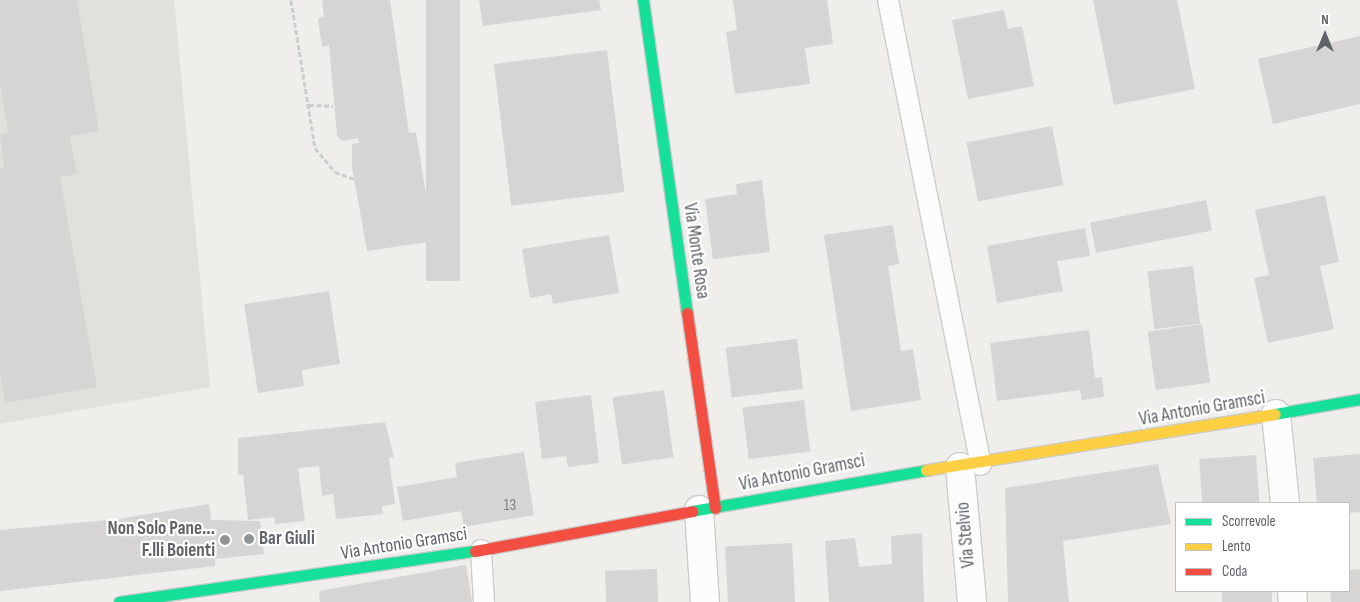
<!DOCTYPE html>
<html>
<head>
<meta charset="utf-8">
<style>
  body { margin:0 }
  #map { position:relative; width:1360px; height:602px; overflow:hidden; background:#efeeea; font-family:"Sofia Sans Condensed",sans-serif }
  div>[style] { position:absolute }
  .education>* { inset:0; background:#e2e0da }
  .building>* { inset:0; background:#d6d5d3; transform-origin:0 0 }
  .path>* { height:3px; margin-top:-1.5px; transform-origin:0; background:repeating-linear-gradient(90deg,#cacfcc 0 5px,transparent 0 7.5px) }
  .roads { filter:drop-shadow(1px 0 #cbcccc) drop-shadow(-1px 0 #cbcccc) drop-shadow(0 1px #cbcccc) drop-shadow(0 -1px #cbcccc) }
  .lane>* { height:20px; margin:-10px; padding:0 10px; transform-origin:10px; border-radius:10px; background:#fdfcfc }
  .street>* { height:28px; margin:-14px; padding:0 14px; transform-origin:14px; border-radius:14px; background:#fdfcfc }
  .fast>* { height:11px; margin:-5.5px; padding:0 5.5px; transform-origin:5.5px; border-radius:5.5px; background:#16e098 }
  .slow>* { height:11px; margin:-5.5px; padding:0 5.5px; transform-origin:5.5px; border-radius:5.5px; background:#ffcf43 }
  .jam>* { height:11px; margin:-5.5px; padding:0 5.5px; transform-origin:5.5px; border-radius:5.5px; background:#f24e42 }
  .dots>* { width:14px; height:14px; translate:-50% -50%; box-sizing:border-box; border:2px solid #fff; border-radius:50% }
  span { translate:-50% -50%; white-space:nowrap; text-align:center; line-height:1.15; -webkit-text-stroke:4.5px #fff; paint-order:stroke }
  .number-label { font-size:16px; color:#7e8184 }
  .number-label span { -webkit-text-stroke-width:0 }
  .street-label { font-size:19px; color:#5f6368 }
  .poi-label { font-size:19px; color:#5f6368; font-weight:700 }
  .right { translate:-100% -50%; text-align:right }
  .left { translate:0 -50%; text-align:left }
  .legend { position:absolute; left:1175px; top:502px; width:175px; height:90px; box-sizing:border-box; background:#fff; border:1px solid #bfc1c3; margin:0; padding:6px 9px; list-style:none; font-size:15px; color:#5f6368 }
  .legend li { display:flex; align-items:center; gap:10px; height:25px }
  .legend b { width:25px; border:1px solid #bfc1c3 }
  .north { position:absolute; left:1300px; top:10px; width:50px; height:50px; -webkit-text-stroke:4px #fff; paint-order:stroke; rotate:0deg; font-size:14px; font-weight:700; line-height:20px; text-align:center; color:#5f6368 }
  .north::after { content:''; display:block; margin:auto; width:18px; height:22px; background:#5f6368; clip-path:polygon(50% 0,100% 100%,50% 72%,0 100%) }
</style>
</head>
<body>
<div id="map">
  <div class="education">
    <i style="clip-path:polygon(0 0,174px 0,210px 387px,0 424px)"></i>
  </div>
  <div class="building">
    <i style="clip-path:polygon(0 0,77px 0,99px 131px,70px 136px,77px 174px,60px 177px,97px 387px,5px 403px,0 373px,0 169px,4px 168px,0 134px,8px 133px,0 84px)"></i>
    <i style="clip-path:polygon(322px 0,390px 0,409px 133px,416px 132px,427px 201px,436px 200px,441px 240px,367px 251px,352px 167px,352px 144px,359px 143px,358px 138px,342px 141px,337px 136px,329px 45px,322px 47px,318px 18px,324px 17px)"></i>
    <i style="left:426px;top:0;width:34px;height:281px"></i>
    <i style="clip-path:polygon(479px 0,599px 0,601px 10px,483px 26px)"></i>
    <i style="clip-path:polygon(733px 0,827px 0,833px 44px,805px 48px,810px 84px,735px 94px,726px 32px,737px 30px)"></i>
    <i style="clip-path:polygon(1093px 0,1177px 0,1195px 89px,1114px 105px)"></i>
    <i style="clip-path:polygon(1004px 10px,1008px 29px,1022px 26px,1034px 86px,968px 99px,952px 20px)"></i>
    <i style="clip-path:polygon(1360px 36px,1360px 104px,1273px 124px,1258px 59px)"></i>
    <i style="left:607px;top:50px;width:143px;height:114px;rotate:83deg"></i>
    <i style="left:1052px;top:126px;width:60px;height:87px;rotate:79deg"></i>
    <i style="clip-path:polygon(762px 180px,770px 252px,713px 259px,705px 199px,737px 194px,736px 184px)"></i>
    <i style="clip-path:polygon(1325px 195px,1339px 262px,1320px 266px,1334px 329px,1268px 343px,1254px 278px,1269px 275px,1255px 210px)"></i>
    <i style="left:1206px;top:200px;width:31px;height:118px;rotate:79deg"></i>
    <i style="clip-path:polygon(893px 225px,899px 264px,888px 266px,901px 351px,913px 349px,921px 400px,851px 411px,824px 235px)"></i>
    <i style="clip-path:polygon(1085px 228px,1090px 256px,1057px 261px,1063px 291px,997px 303px,987px 246px)"></i>
    <i style="clip-path:polygon(609px 235px,619px 293px,553px 304px,551px 294px,530px 298px,522px 249px)"></i>
    <i style="left:1193px;top:266px;width:58px;height:46px;rotate:83deg"></i>
    <i style="clip-path:polygon(329px 291px,340px 364px,302px 370px,304px 386px,258px 393px,244px 304px)"></i>
    <i style="left:1202px;top:324px;width:59px;height:55px;rotate:82deg"></i>
    <i style="clip-path:polygon(1089px 330px,1095px 378px,1102px 377px,1104px 397px,1082px 400px,1080px 390px,997px 401px,990px 343px)"></i>
    <i style="left:797px;top:339px;width:50px;height:72px;rotate:83deg"></i>
    <i style="left:664px;top:390px;width:68px;height:52px;rotate:82deg"></i>
    <i style="clip-path:polygon(591px 395px,599px 463px,568px 467px,566px 456px,542px 459px,535px 402px)"></i>
    <i style="left:804px;top:400px;width:52px;height:62px;rotate:83deg"></i>
    <i style="clip-path:polygon(385px 422px,394px 457px,389px 458px,395px 504px,382px 506px,383px 514px,336px 519px,333px 494px,322px 496px,319px 466px,298px 468px,305px 521px,275px 524px,274px 517px,248px 520px,243px 475px,238px 475px,238px 438px)"></i>
    <i style="clip-path:polygon(524px 452px,534px 515px,464px 527px,461px 511px,403px 521px,397px 487px,457px 477px,455px 463px)"></i>
    <i style="clip-path:polygon(1360px 454px,1360px 512px,1349px 513px,1349px 503px,1317px 503px,1313px 458px)"></i>
    <i style="left:1256px;top:455px;width:48px;height:57px;rotate:86deg"></i>
    <i style="clip-path:polygon(1158px 464px,1171px 524px,1063px 541px,1069px 602px,1008px 602px,1005px 488px)"></i>
    <i style="clip-path:polygon(209px 504px,211px 520px,260px 521px,264px 554px,215px 559px,215px 566px,0 591px,0 530px,118px 519px)"></i>
    <i style="clip-path:polygon(922px 533px,924px 602px,829px 602px,825px 541px,855px 538px,859px 567px,892px 564px,891px 536px)"></i>
    <i style="left:792px;top:543px;width:59px;height:67px;rotate:87deg"></i>
    <i style="clip-path:polygon(466px 565px,472px 602px,320px 602px,319px 591px)"></i>
    <i style="left:657px;top:569px;width:33px;height:52px;rotate:88deg"></i>
    <i style="clip-path:polygon(1360px 569px,1360px 602px,1331px 602px,1330px 591px,1349px 591px,1349px 570px)"></i>
    <i style="left:1222px;top:591px;width:50px;height:11px"></i>
  </div>
  <div class="path">
    <i style="left:291px;top:0;width:150px;rotate:80.8deg"></i>
    <i style="left:315px;top:148px;width:31px;rotate:50deg"></i>
    <i style="left:335px;top:172px;width:20px;rotate:20deg"></i>
    <i style="left:309px;top:105px;width:24px;rotate:2deg"></i>
  </div>
  <div class="roads">
    <div class="lane">
      <i style="left:888px;top:0;width:474px;rotate:78.7deg"></i>
      <i style="left:481px;top:550px;width:52px;rotate:86.7deg"></i>
    </div>
    <div class="street">
      <i style="left:1276px;top:414px;width:89px;rotate:84.2deg"></i>
      <i style="left:960px;top:467px;width:136px;rotate:84.9deg"></i>
      <i style="left:699px;top:510px;width:92px;rotate:86.3deg"></i>
      <i style="left:1292px;top:591px;width:11px;rotate:85deg"></i>
    </div>
    <div class="fast">
      <i style="left:643px;top:0;width:316px;rotate:82deg"></i>
      <i style="left:1275px;top:414px;width:86px;rotate:-10deg"></i>
      <i style="left:692px;top:511px;width:238px;rotate:-9.9deg"></i>
      <i style="left:119px;top:602px;width:360px;rotate:-8.2deg"></i>
    </div>
    <div class="slow">
      <i style="left:926px;top:470px;width:353px;rotate:-9.1deg"></i>
    </div>
    <div class="jam">
      <i style="left:687px;top:313px;width:197px;rotate:81.8deg"></i>
      <i style="left:475px;top:551px;width:221px;rotate:-10.4deg"></i>
    </div>
  </div>
  <div class="dots">
    <i style="left:249px;top:539px;background:#919496"></i>
    <i style="left:225px;top:540px;background:#919496"></i>
  </div>
  <div class="number-label">
    <span style="left:510px;top:506px">13</span>
  </div>
  <div class="street-label">
    <span style="left:696px;top:251px;rotate:82deg">Via Monte Rosa</span>
    <span style="left:1202px;top:409px;rotate:-10deg">Via Antonio Gramsci</span>
    <span style="left:802px;top:473px;rotate:-11deg">Via Antonio Gramsci</span>
    <span style="left:966px;top:535px;rotate:-95deg">Via Stelvio</span>
    <span style="left:404px;top:544px;rotate:-9deg">Via Antonio Gramsci</span>
  </div>
  <div class="poi-label">
    <span class="right" style="left:215px;top:540px">Non Solo Pane...<br>F.lli Boienti</span>
    <span class="left" style="left:259px;top:539px">Bar Giuli</span>
  </div>
  <ul class="legend">
  <li><b style="height:6px;background:#16e098"></b>Scorrevole</li>
  <li><b style="height:6px;background:#ffcf43"></b>Lento</li>
  <li><b style="height:6px;background:#f24e42"></b>Coda</li>
  </ul>
  <div class="north">N</div>
</div>
</body>
</html>
